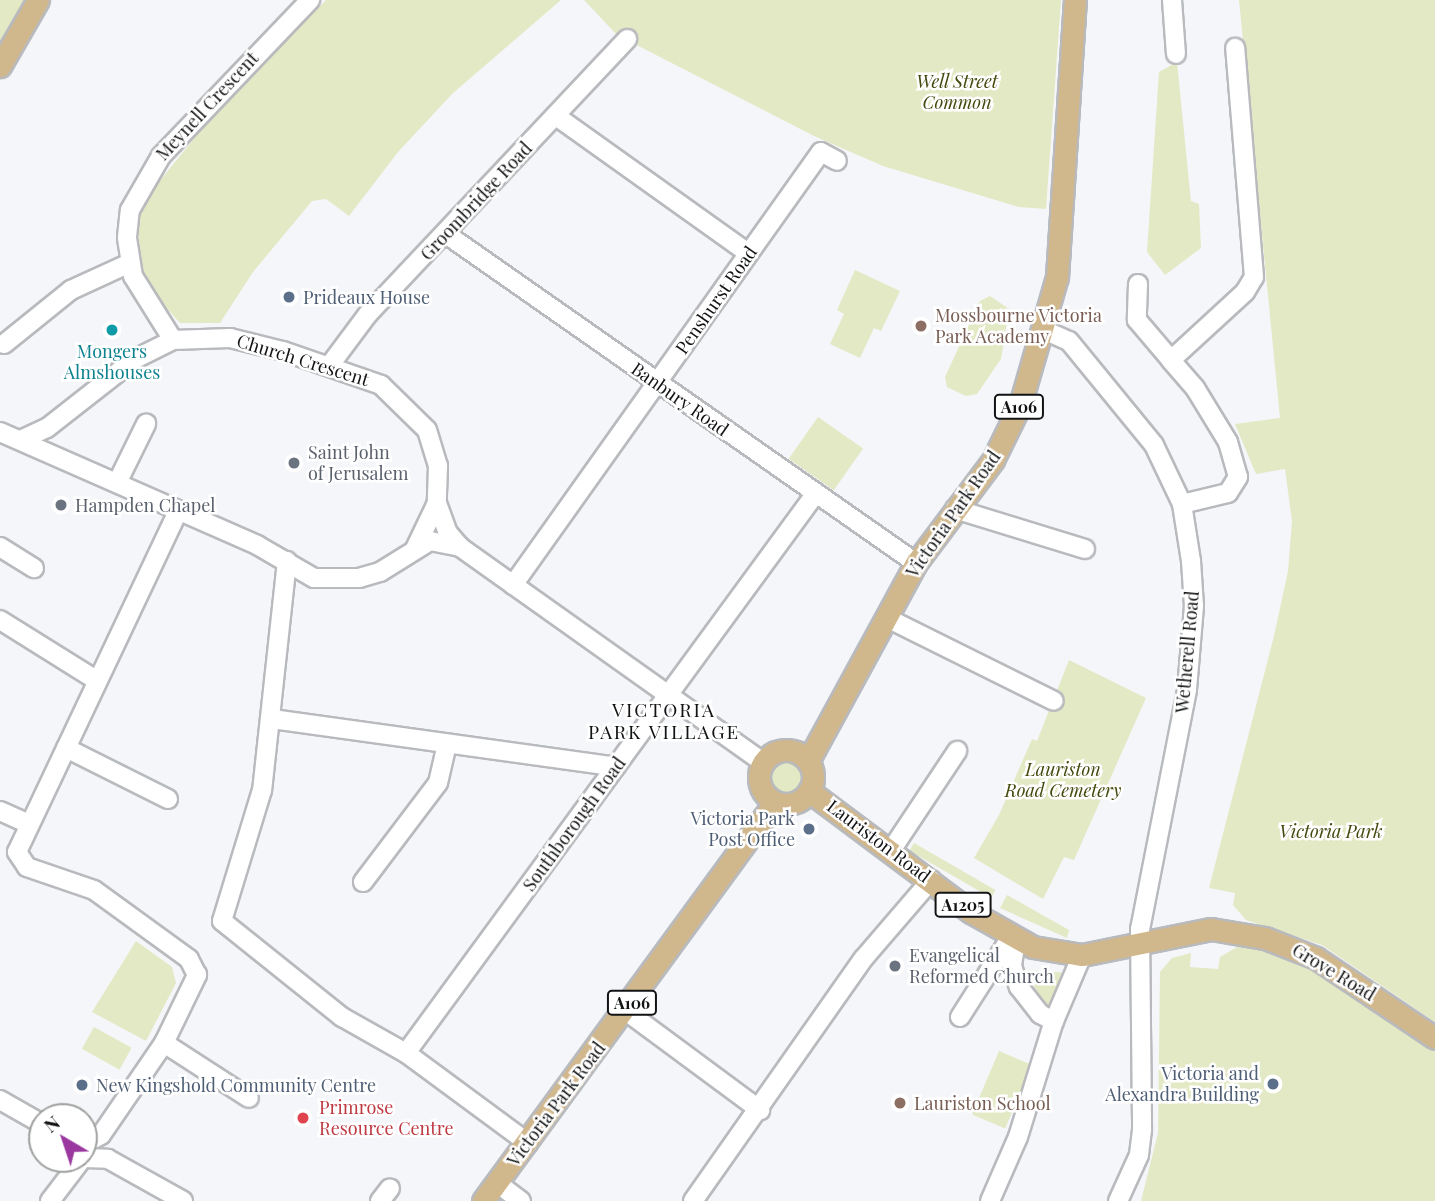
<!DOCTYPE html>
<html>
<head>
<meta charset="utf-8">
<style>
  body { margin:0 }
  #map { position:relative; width:1435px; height:1201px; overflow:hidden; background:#f4f6f9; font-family:"Playfair Display",serif }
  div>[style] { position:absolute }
  .green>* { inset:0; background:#e4e9c5; transform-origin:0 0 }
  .round { border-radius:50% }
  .roads { filter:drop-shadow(2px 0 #b8babd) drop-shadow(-2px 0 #b8babd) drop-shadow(0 2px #b8babd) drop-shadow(0 -2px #b8babd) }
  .minor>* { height:18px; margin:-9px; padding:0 9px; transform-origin:9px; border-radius:9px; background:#fff }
  .major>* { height:21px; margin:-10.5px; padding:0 10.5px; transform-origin:10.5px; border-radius:10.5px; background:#d1b78c }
  .major>.ring { margin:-10.5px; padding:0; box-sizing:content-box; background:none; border:21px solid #d1b78c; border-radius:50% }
  .dots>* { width:19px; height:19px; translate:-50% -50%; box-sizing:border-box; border:4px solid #fff; border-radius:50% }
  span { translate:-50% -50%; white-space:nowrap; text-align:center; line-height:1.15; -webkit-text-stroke:5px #fff; paint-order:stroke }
  .shield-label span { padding:2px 5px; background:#fff; border:2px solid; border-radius:5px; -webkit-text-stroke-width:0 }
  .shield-label { font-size:16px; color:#121314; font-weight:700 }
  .park-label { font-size:18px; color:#45490d; font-style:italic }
  .street-label { font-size:18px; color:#121314 }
  .service-label { font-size:18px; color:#4e5e75 }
  .left { translate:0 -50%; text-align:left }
  .right { translate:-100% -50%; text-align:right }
  .education-label { font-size:18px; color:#785e54 }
  .culture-label { font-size:18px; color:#0d838f }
  .worship-label { font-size:18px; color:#5b616d }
  .health-label { font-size:18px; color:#be3a42 }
  .neighbourhood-label { font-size:19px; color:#121314; letter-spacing:2px }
  .north { position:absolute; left:28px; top:1103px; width:70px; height:70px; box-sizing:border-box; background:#fff; border:2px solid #a0a1a1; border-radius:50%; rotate:321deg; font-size:19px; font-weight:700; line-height:28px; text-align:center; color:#121314 }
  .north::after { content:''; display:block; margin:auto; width:24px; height:32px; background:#9a389f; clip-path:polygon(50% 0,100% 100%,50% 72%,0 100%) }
</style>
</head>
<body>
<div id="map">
  <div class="green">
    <i style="clip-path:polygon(0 0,25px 0,0 42px)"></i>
    <i style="clip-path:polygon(326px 0,561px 0,453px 93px,398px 152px,349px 216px,326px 199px,312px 201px,253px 272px,220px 323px,180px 323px,153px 293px,140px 262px,138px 222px,145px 199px,217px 110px)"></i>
    <i style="clip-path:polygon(584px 0,1061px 0,1046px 209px,1019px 207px,883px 166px,814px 136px,617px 35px)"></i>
    <i style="clip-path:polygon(1239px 0,1435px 0,1435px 1022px,1322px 945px,1246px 920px,1233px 905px,1235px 893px,1209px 888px,1274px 636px,1288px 571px,1292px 521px,1285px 469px,1256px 474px,1235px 424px,1280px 418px)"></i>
    <i style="clip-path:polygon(1177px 62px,1191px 201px,1199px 204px,1201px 248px,1165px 275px,1147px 252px,1159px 72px)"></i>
    <i style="clip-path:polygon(855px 270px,900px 291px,881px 331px,874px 328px,860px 358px,830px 344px,844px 314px,837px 310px)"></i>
    <i style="clip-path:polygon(990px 296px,1009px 309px,1001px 359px,977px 394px,966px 396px,947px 387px,945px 377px,980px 301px)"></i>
    <i style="left:818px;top:417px;width:55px;height:51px;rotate:35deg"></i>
    <i style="clip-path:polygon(1069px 660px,1146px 698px,1074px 860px,1064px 857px,1043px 899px,974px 858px,999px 815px,1032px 739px,1037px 741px)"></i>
    <i class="round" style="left:768px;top:759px;width:36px;height:36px"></i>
    <i style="left:914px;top:843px;width:94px;height:9px;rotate:30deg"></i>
    <i style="clip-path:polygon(1007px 895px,1069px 930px,1067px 938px,1000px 908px)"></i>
    <i style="clip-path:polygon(136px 941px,172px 967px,176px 983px,146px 1041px,92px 1012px)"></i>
    <i style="clip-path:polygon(1237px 947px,1256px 948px,1312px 968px,1435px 1052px,1435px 1201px,1141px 1201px,1158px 1133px,1160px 972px,1172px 958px,1191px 953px,1190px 967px,1218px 969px,1220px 957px)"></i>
    <i style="clip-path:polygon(1024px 970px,1070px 973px,1050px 1012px)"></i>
    <i style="left:94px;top:1027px;width:43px;height:25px;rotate:29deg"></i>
    <i style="left:999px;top:1051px;width:36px;height:69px;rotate:23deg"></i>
  </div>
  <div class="roads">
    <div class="minor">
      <i style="left:1172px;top:0;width:54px;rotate:85.8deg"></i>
      <i style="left:556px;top:116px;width:236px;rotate:35.5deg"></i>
      <i style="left:446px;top:234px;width:574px;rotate:34.99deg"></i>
      <i style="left:1138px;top:284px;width:36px;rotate:92deg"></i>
      <i style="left:1137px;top:320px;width:52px;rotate:49.6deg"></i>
      <i style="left:1044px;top:330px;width:27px;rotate:24deg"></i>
      <i style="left:1069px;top:341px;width:134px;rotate:50.7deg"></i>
      <i style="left:1154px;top:445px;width:65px;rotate:64.6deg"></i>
      <i style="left:1182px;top:504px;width:58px;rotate:81deg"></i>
      <i style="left:1191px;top:561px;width:45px;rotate:86.2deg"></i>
      <i style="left:1194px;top:606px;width:84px;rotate:94.8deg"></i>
      <i style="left:1187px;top:690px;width:244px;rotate:101.1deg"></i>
      <i style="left:1140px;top:929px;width:201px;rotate:89.4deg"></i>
      <i style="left:1142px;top:1130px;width:25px;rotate:97deg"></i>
      <i style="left:1139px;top:1155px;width:51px;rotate:114.5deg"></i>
      <i style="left:173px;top:340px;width:75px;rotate:-122deg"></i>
      <i style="left:133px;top:276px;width:39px;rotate:-99deg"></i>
      <i style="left:127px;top:237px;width:27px;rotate:-84deg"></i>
      <i style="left:130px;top:210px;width:62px;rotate:-60.1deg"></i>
      <i style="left:161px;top:156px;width:216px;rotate:-46.3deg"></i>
      <i style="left:4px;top:344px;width:86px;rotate:-38.9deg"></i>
      <i style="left:71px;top:290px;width:65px;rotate:-24.6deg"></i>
      <i style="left:330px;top:365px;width:64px;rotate:-53.3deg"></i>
      <i style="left:368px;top:314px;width:378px;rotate:-46.7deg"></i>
      <i style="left:0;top:432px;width:281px;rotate:23.7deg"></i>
      <i style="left:257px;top:545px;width:66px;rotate:30.1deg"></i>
      <i style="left:314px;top:578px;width:45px"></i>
      <i style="left:359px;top:578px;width:22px;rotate:-16deg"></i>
      <i style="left:380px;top:572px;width:59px;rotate:-31.8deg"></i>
      <i style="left:430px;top:541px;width:31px;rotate:11deg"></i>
      <i style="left:23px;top:439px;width:26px;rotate:-25deg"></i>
      <i style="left:47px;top:428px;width:112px;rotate:-38.1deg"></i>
      <i style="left:135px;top:359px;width:42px;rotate:-26.6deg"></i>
      <i style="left:173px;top:340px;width:57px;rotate:-2deg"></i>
      <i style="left:230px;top:338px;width:55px;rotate:13.8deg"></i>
      <i style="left:283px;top:351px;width:104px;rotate:19.1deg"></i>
      <i style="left:381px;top:385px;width:64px;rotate:44.4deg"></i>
      <i style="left:427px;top:430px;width:38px;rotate:73deg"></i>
      <i style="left:438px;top:466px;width:37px;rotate:92deg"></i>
      <i style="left:437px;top:503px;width:51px;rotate:115.6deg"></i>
      <i style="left:118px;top:481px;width:64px;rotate:-63.8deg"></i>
      <i style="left:437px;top:503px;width:32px;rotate:70deg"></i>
      <i style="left:448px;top:533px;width:18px;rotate:49deg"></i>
      <i style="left:460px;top:547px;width:372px;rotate:35.4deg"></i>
      <i style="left:1182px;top:504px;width:47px;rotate:-13.4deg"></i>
      <i style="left:1228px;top:493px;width:19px;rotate:-58deg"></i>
      <i style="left:1238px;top:477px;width:36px;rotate:-106deg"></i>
      <i style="left:1228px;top:442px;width:63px;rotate:-121.4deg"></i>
      <i style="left:1195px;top:388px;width:37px;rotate:-131deg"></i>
      <i style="left:1171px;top:360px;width:100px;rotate:-42.6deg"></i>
      <i style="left:1245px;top:292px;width:17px;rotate:-59deg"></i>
      <i style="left:1254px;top:277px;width:230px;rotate:-94.7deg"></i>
      <i style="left:955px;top:509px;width:136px;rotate:17.1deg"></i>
      <i style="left:0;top:547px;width:40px;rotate:32deg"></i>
      <i style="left:287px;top:561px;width:230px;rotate:96.2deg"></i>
      <i style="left:262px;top:790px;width:137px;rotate:107deg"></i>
      <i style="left:222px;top:921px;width:154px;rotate:38.7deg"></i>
      <i style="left:342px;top:1017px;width:73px;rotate:29.4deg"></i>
      <i style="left:406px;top:1053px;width:152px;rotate:36.4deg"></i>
      <i style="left:513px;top:585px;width:531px;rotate:-54.58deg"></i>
      <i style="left:821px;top:152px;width:18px;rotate:29deg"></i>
      <i style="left:887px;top:618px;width:186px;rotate:26.4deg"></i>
      <i style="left:0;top:620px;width:113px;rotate:32deg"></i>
      <i style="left:272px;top:719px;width:347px;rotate:7.9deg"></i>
      <i style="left:66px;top:748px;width:114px;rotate:26.6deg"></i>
      <i style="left:0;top:811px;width:30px;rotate:24deg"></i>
      <i style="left:892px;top:849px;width:118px;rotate:-56.4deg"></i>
      <i style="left:363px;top:882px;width:124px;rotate:-52.9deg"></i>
      <i style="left:438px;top:783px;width:39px;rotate:-77deg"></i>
      <i style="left:1016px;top:940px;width:26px;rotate:99deg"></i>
      <i style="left:1012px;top:966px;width:22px;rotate:72deg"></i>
      <i style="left:1019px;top:987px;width:34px;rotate:52deg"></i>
      <i style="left:1040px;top:1014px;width:16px;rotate:27deg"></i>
      <i style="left:626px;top:1011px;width:167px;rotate:36.5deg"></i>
      <i style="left:960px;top:1017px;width:95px;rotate:-57.5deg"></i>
      <i style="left:164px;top:1043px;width:101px;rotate:32.9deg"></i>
      <i style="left:406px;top:1053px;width:694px;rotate:-53.79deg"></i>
      <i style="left:0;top:1100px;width:48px;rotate:29.7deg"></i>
      <i style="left:84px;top:1144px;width:19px;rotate:-28deg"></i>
      <i style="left:101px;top:1135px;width:112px;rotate:-55.6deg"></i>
      <i style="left:164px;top:1043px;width:76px;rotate:-64.1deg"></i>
      <i style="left:197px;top:975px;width:18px;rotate:-117deg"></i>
      <i style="left:189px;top:959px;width:117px;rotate:-144deg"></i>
      <i style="left:94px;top:890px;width:71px;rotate:-161.1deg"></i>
      <i style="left:27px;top:867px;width:18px;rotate:-124deg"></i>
      <i style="left:17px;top:852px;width:377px;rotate:-64.7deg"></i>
      <i style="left:84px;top:1158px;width:24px;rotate:2deg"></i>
      <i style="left:108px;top:1159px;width:86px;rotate:29.2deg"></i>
      <i style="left:497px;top:1183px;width:30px;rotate:37deg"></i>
      <i style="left:50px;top:1201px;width:53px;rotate:-52.7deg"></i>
      <i style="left:380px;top:1201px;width:16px;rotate:-52deg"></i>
      <i style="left:693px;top:1201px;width:297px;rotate:-54.9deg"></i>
      <i style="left:864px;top:958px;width:103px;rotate:-49.3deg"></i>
      <i style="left:990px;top:1201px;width:70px;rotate:-66.4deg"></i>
      <i style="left:1018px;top:1137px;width:121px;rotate:-72.8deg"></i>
      <i style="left:1054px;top:1021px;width:72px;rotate:-67deg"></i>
    </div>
    <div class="major">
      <i style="left:0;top:66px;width:76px;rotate:-60.1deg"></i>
      <i class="ring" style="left:759px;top:750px;width:33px;height:33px"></i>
      <i style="left:808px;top:761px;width:226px;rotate:-61.4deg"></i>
      <i style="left:916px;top:563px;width:129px;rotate:-53.2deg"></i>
      <i style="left:993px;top:460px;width:61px;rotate:-63.9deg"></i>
      <i style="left:1020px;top:405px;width:133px;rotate:-73.9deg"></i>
      <i style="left:1057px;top:277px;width:278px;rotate:-86.3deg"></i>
      <i style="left:809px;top:791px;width:202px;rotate:36.8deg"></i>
      <i style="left:971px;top:912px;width:71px;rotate:29.4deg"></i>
      <i style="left:1033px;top:947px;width:50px;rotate:9.3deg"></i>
      <i style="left:1082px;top:955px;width:132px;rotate:-11.4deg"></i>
      <i style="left:1211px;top:929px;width:55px;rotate:9.5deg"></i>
      <i style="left:1265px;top:938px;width:55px;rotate:21.4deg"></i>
      <i style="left:1316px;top:958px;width:143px;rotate:33.9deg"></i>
      <i style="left:483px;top:1201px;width:494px;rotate:-53.8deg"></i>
    </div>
  </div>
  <div class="dots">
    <i style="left:289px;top:297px;background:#5c6f8a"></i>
    <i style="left:921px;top:326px;background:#8d6e63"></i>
    <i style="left:112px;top:330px;background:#0f9aa8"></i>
    <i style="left:294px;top:463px;background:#6b7280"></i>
    <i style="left:61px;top:505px;background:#6b7280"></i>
    <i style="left:809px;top:829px;background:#5c6f8a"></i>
    <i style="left:895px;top:966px;background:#6b7280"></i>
    <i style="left:1273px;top:1084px;background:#5c6f8a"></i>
    <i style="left:82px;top:1085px;background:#5c6f8a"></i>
    <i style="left:900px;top:1103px;background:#8d6e63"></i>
    <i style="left:303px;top:1118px;background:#e0444e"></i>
  </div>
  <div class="shield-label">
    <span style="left:1019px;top:407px">A106</span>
    <span style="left:963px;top:905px">A1205</span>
    <span style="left:632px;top:1003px">A106</span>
  </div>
  <div class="park-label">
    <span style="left:957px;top:92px">Well Street<br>Common</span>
    <span style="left:1063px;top:780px">Lauriston<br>Road Cemetery</span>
    <span style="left:1331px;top:831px">Victoria Park</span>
  </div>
  <div class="street-label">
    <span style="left:207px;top:106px;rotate:-47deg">Meynell Crescent</span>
    <span style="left:476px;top:201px;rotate:-47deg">Groombridge Road</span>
    <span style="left:716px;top:300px;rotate:-55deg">Penshurst Road</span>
    <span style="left:303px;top:360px;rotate:17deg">Church Crescent</span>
    <span style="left:680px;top:399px;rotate:35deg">Banbury Road</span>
    <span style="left:953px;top:514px;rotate:-55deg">Victoria Park Road</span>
    <span style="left:1187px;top:652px;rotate:-85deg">Wetherell Road</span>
    <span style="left:574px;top:824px;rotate:-54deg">Southborough Road</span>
    <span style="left:879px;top:841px;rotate:37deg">Lauriston Road</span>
    <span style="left:1334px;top:972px;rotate:31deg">Grove Road</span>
    <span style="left:556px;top:1104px;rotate:-53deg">Victoria Park Road</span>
  </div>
  <div class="service-label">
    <span class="left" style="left:303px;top:297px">Prideaux House</span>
    <span class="right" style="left:795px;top:829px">Victoria Park<br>Post Office</span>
    <span class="right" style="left:1259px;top:1084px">Victoria and<br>Alexandra Building</span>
    <span class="left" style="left:96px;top:1085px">New Kingshold Community Centre</span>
  </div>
  <div class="education-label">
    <span class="left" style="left:935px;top:326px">Mossbourne Victoria<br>Park Academy</span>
    <span class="left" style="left:914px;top:1103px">Lauriston School</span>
  </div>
  <div class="culture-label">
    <span style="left:112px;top:362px">Mongers<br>Almshouses</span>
  </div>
  <div class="worship-label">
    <span class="left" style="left:308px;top:463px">Saint John<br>of Jerusalem</span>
    <span class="left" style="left:75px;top:505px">Hampden Chapel</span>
    <span class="left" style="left:909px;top:966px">Evangelical<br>Reformed Church</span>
  </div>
  <div class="health-label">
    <span class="left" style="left:319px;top:1118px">Primrose<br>Resource Centre</span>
  </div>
  <div class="neighbourhood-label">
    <span style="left:664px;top:721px">VICTORIA<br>PARK VILLAGE</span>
  </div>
  <div class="north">N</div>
</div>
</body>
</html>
